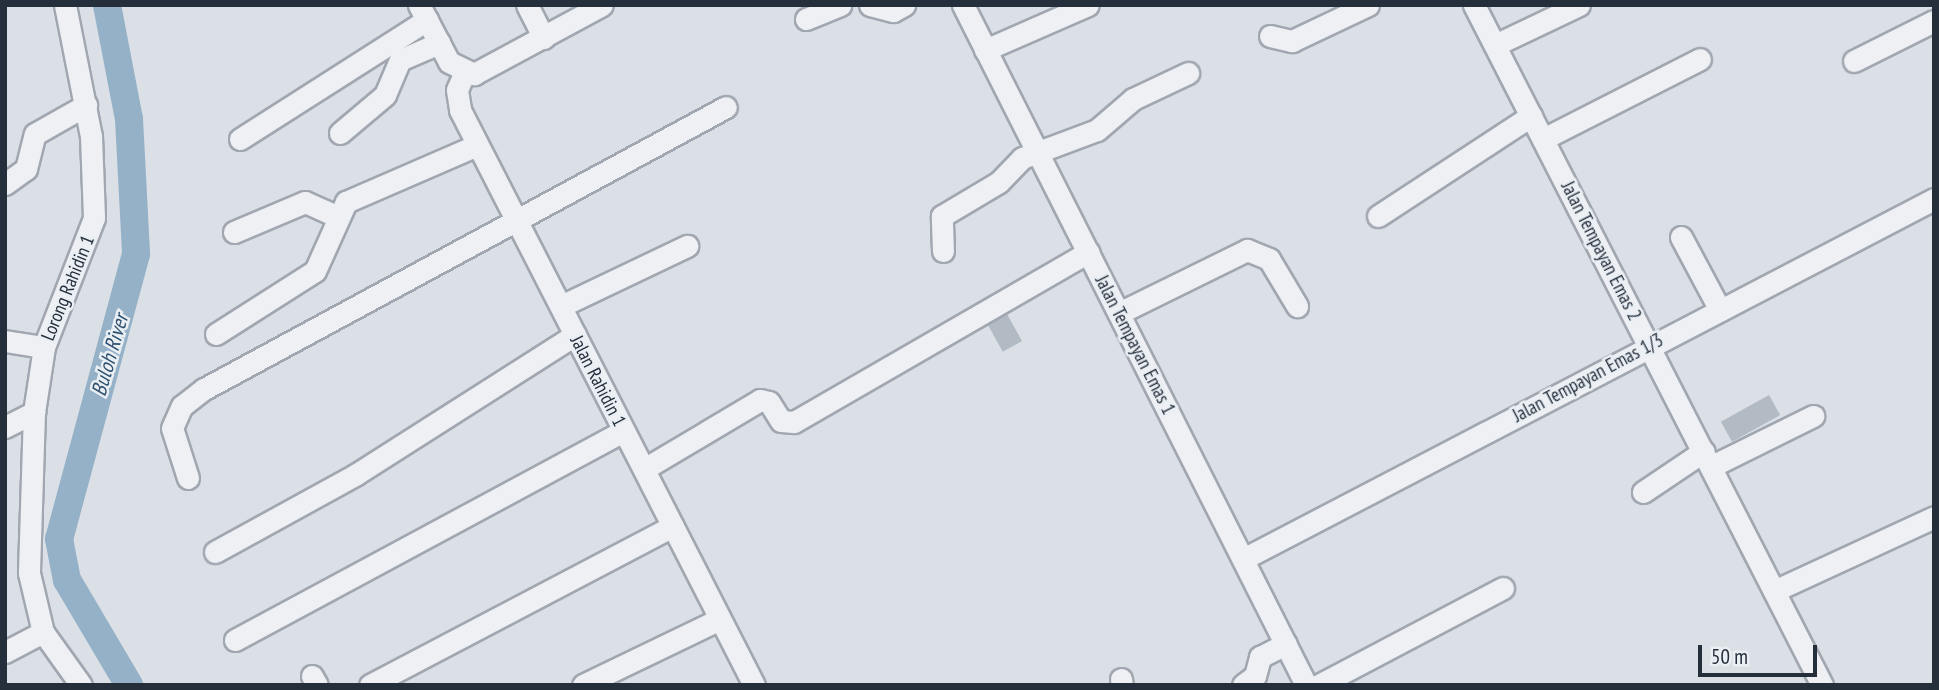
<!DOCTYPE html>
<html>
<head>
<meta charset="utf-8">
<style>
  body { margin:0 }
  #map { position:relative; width:1939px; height:690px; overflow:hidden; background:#dbe0e6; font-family:"PT Sans Narrow",sans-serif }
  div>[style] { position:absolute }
  .river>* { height:28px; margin:-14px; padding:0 14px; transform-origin:14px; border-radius:14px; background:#95b1c7 }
  .building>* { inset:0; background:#b2bac3; transform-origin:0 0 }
  .roads { filter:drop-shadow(2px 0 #a1a7b0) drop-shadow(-2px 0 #a1a7b0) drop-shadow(0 2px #a1a7b0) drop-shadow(0 -2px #a1a7b0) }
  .minor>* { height:21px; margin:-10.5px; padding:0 10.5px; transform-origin:10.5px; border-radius:10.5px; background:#eef0f4 }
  span { translate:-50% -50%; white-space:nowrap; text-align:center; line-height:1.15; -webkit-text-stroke:5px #eaeff4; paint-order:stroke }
  .street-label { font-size:19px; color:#252f3c }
  .water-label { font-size:21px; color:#2f5170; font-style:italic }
  .frame { position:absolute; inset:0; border:7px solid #252f3c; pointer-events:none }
  .scale { position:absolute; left:1698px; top:645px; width:119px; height:32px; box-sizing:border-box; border:4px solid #252f3c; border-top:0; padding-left:9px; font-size:21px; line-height:24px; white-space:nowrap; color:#252f3c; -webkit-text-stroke:5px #eaeff4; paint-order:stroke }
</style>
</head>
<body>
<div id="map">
  <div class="river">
    <i style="left:107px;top:5px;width:116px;rotate:79.1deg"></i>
    <i style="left:129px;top:119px;width:135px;rotate:87deg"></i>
    <i style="left:136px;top:254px;width:295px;rotate:105.1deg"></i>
    <i style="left:59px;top:539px;width:42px;rotate:79deg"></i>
    <i style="left:67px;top:580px;width:122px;rotate:59.4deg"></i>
  </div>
  <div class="building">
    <i style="left:1007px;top:314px;width:31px;height:22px;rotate:61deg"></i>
    <i style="left:1769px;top:395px;width:23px;height:55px;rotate:61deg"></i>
  </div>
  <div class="roads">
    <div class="minor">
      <i style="left:65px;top:5px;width:134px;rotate:78.8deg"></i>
      <i style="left:91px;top:136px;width:82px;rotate:87.9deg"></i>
      <i style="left:94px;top:218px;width:138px;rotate:111.2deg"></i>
      <i style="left:44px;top:347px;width:66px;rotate:98.7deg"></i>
      <i style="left:34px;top:412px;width:161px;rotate:91.8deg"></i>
      <i style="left:29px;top:573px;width:61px;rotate:76.7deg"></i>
      <i style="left:43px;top:632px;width:65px;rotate:54.4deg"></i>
      <i style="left:419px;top:5px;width:64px;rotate:62.2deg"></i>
      <i style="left:449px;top:62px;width:28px;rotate:26deg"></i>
      <i style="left:474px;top:74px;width:145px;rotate:-28.3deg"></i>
      <i style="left:527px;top:5px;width:37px;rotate:63deg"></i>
      <i style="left:870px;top:5px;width:24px;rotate:15deg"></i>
      <i style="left:893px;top:11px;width:13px;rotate:-29deg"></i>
      <i style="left:963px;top:5px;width:762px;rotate:63.23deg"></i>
      <i style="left:1474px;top:5px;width:764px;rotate:62.9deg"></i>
      <i style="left:806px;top:19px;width:37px;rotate:-22deg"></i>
      <i style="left:1270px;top:36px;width:23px;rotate:13deg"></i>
      <i style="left:1292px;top:41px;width:84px;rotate:-25.3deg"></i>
      <i style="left:1495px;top:45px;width:93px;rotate:-25.5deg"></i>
      <i style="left:985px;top:50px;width:112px;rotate:-23.6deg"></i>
      <i style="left:1854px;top:61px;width:89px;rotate:-26.6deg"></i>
      <i style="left:464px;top:74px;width:17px;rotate:114deg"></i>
      <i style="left:457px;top:90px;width:20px;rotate:81deg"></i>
      <i style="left:460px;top:110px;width:646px;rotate:62.92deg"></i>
      <i style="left:340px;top:133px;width:59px;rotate:-40.2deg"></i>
      <i style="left:385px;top:95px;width:38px;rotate:-67deg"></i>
      <i style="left:400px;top:60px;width:43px;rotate:-23.6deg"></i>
      <i style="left:240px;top:139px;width:222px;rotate:-32.5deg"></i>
      <i style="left:1543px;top:139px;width:176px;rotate:-27deg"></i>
      <i style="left:5px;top:184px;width:26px;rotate:-36deg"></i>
      <i style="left:26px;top:169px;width:36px;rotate:-76deg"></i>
      <i style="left:35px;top:134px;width:59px;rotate:-29.6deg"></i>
      <i style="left:1378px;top:216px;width:183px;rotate:-33.2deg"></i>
      <i style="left:234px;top:232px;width:77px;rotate:-22.9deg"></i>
      <i style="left:305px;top:202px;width:34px;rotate:24deg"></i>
      <i style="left:1681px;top:237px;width:83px;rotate:61.9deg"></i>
      <i style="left:943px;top:251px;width:35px;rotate:-92deg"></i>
      <i style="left:942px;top:216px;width:66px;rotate:-30.8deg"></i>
      <i style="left:999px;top:182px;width:33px;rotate:-46deg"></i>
      <i style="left:1022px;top:158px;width:80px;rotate:-20.5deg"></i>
      <i style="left:1097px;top:130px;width:48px;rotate:-40.7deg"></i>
      <i style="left:1133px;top:99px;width:61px;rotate:-25.3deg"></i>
      <i style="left:561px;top:306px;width:140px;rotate:-25.5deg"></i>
      <i style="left:1119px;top:313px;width:143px;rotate:-26.2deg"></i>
      <i style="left:1247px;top:250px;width:24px;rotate:22deg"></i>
      <i style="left:1269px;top:259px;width:55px;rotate:59.2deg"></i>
      <i style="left:216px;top:334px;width:117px;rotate:-32.5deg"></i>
      <i style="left:315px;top:271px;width:76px;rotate:-65.8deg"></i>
      <i style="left:346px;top:202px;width:143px;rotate:-23.5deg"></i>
      <i style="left:5px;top:341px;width:39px;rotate:9deg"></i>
      <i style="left:5px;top:427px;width:33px;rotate:-27deg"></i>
      <i style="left:1712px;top:466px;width:113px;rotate:-26.3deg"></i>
      <i style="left:644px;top:469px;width:135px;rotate:-30.7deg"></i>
      <i style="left:760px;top:400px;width:9px;rotate:13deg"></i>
      <i style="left:769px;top:402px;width:22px;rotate:58deg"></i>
      <i style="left:781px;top:421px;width:13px;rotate:4deg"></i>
      <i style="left:794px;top:422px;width:340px;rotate:-30deg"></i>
      <i style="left:188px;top:478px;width:52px;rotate:-107.7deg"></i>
      <i style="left:172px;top:428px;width:24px;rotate:-66deg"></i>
      <i style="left:182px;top:406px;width:28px;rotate:-38deg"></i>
      <i style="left:204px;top:389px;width:593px;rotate:-28.38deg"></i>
      <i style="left:1643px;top:492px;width:73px;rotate:-33.9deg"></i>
      <i style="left:215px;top:552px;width:160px;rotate:-28.8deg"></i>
      <i style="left:355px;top:475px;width:261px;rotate:-32.5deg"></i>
      <i style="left:1243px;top:559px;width:779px;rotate:-27.52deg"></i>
      <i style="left:1774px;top:591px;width:176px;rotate:-24.8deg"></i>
      <i style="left:235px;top:640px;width:441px;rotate:-28.3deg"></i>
      <i style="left:5px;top:652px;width:43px;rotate:-27.8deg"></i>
      <i style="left:312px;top:676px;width:10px;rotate:61deg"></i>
      <i style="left:1121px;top:679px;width:6px;rotate:81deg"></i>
      <i style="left:370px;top:685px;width:342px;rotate:-27.7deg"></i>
      <i style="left:583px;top:685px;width:152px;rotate:-25.7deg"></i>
      <i style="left:1243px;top:685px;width:15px;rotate:-37deg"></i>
      <i style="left:1255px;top:676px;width:20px;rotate:-75deg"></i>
      <i style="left:1260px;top:657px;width:29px;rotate:-27deg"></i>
      <i style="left:1319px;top:685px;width:208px;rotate:-27.8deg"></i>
    </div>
  </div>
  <div class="street-label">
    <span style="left:1601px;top:251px;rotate:63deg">Jalan Tempayan Emas 2</span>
    <span style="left:68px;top:288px;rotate:-68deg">Lorong Rahidin 1</span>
    <span style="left:1135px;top:345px;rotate:63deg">Jalan Tempayan Emas 1</span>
    <span style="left:1588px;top:378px;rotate:-28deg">Jalan Tempayan Emas 1/3</span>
    <span style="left:598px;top:381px;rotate:63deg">Jalan Rahidin 1</span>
  </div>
  <div class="water-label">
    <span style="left:110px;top:355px;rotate:-74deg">Buloh River</span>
  </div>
  <div class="frame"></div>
  <div class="scale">50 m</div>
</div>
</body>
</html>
